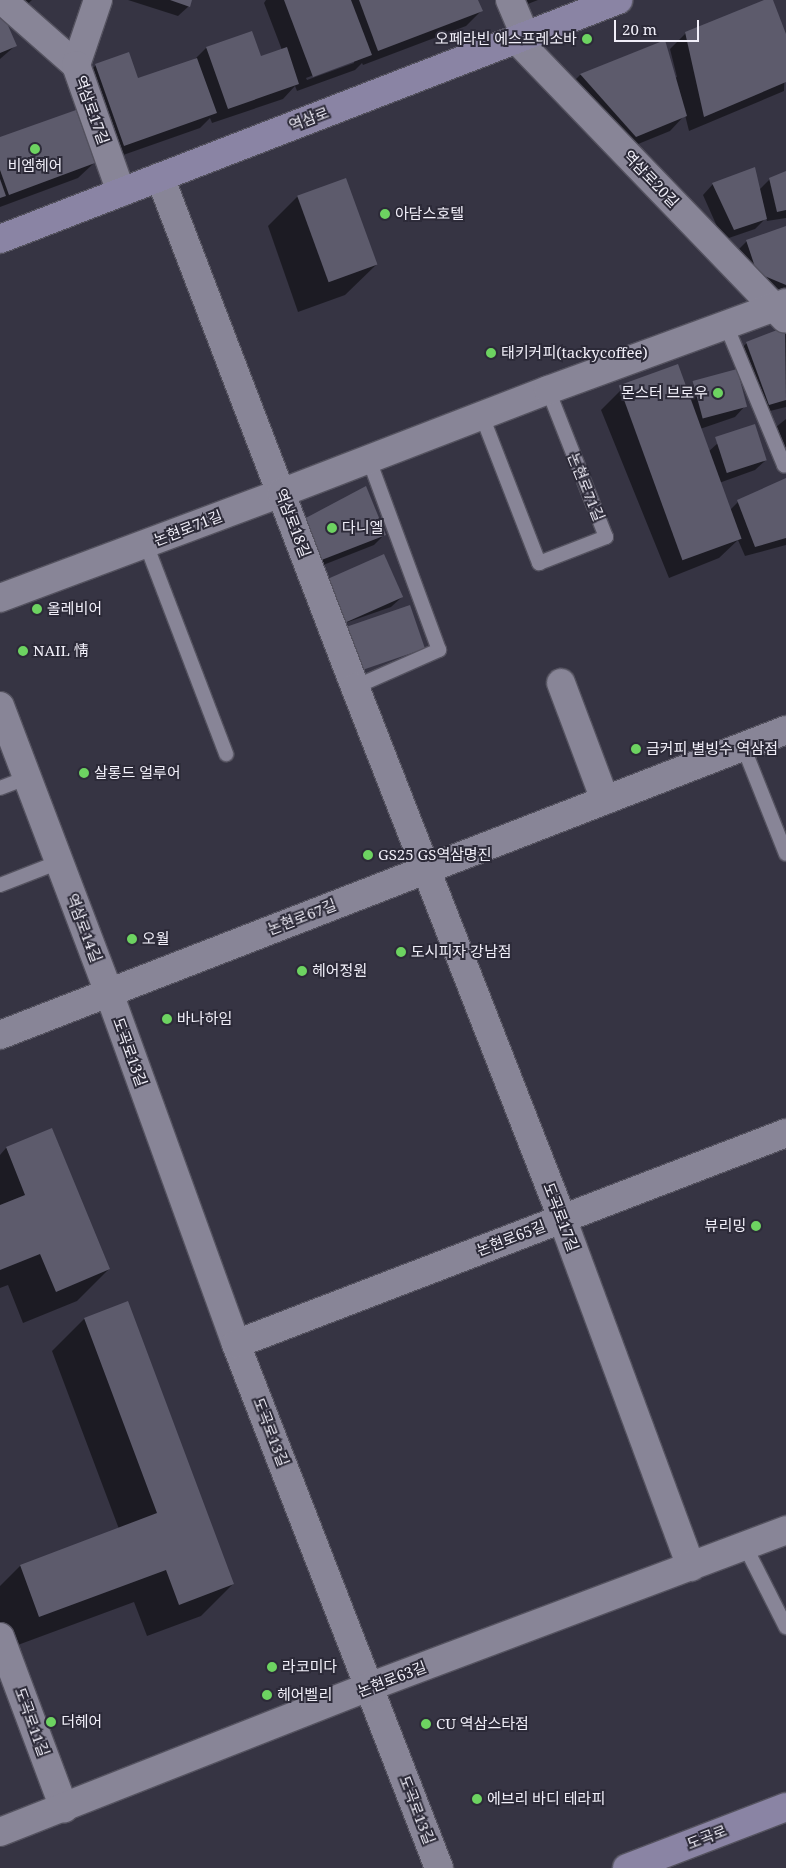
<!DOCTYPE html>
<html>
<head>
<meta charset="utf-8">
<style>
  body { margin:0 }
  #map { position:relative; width:786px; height:1868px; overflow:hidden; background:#363443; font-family:"Noto Serif","Noto Sans KR",serif }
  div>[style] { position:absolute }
  .shadow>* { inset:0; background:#0007 }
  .building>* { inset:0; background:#5d5b6c; transform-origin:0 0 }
  .roads { filter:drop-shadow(1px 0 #54525f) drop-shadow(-1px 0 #54525f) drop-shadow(0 1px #54525f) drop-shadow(0 -1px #54525f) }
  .lane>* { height:14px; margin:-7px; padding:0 7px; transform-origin:7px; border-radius:7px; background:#888597 }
  .street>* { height:28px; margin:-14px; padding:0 14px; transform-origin:14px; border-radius:14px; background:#888597 }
  .secondary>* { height:28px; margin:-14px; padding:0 14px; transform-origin:14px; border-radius:14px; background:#8a84a4 }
  .dots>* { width:14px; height:14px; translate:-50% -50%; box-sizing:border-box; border:2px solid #2c2a38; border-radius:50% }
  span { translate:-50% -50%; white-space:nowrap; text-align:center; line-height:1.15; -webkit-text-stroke:4px #2c2a38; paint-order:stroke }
  .poi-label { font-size:15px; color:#f1eff9 }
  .right { translate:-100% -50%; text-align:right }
  .left { translate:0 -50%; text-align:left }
  .street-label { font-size:15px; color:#f1eff9 }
  .scale { position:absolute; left:614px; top:20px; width:85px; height:22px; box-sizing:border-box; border:2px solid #f1eff9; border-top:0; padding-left:6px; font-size:15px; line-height:18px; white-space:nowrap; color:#f1eff9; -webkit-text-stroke:4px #2c2a38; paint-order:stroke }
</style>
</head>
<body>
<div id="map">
  <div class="shadow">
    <i style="clip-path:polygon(7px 0,32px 0,22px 9px)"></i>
    <i style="clip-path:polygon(128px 0,190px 0,189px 6px,178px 16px)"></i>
    <i style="clip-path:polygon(evenodd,266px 0,477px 0,481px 11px,466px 26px,363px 65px,362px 63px,355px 70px,297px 91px,295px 86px,283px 99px,212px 123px,210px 118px,200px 128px,109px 160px,81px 81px,96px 65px,138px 80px,194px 60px,206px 48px,260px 57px,282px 50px,264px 3px,266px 0,354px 60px,354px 63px,307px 80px,306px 78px,354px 60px)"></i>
    <i style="clip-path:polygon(511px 0,538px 0,515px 9px)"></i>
    <i style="clip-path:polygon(768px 0,772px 0,786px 38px,784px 91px,689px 131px,685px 115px,670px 131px,621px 151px,565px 90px,580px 75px,665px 42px,675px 78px,677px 77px,670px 49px,686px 33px)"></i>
    <i style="clip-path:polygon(0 17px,15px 46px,0 59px)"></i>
    <i style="clip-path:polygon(0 138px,94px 163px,78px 178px,0 207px)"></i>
    <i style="clip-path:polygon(786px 172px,786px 218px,767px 221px,766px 218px,755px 229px,723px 240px,703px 195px,713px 184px,759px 190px,770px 179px)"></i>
    <i style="clip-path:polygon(298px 196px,376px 265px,345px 295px,298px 312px,268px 226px)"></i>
    <i style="clip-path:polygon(786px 228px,786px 294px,771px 300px,731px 257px,747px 241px)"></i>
    <i style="clip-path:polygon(786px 330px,786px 407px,758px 414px,736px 353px,747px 343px)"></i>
    <i style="clip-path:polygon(736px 370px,745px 406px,735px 417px,700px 429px,708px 452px,718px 443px,766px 460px,755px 470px,719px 483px,729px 511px,738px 502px,786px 484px,786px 545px,745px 556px,738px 540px,719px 558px,669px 578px,601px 410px,621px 390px,687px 393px,694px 386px)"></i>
    <i style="clip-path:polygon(786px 419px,786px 461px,771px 431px)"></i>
    <i style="clip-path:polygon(365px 488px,384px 535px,374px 545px,308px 571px)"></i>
    <i style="clip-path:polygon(315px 589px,402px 597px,391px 607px,328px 629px)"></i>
    <i style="clip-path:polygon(52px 1129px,109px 1269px,77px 1301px,23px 1323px,8px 1285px,0 1288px,0 1155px,6px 1148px)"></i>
    <i style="clip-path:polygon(127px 1303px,233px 1584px,201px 1616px,147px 1636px,134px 1602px,7px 1649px,0 1630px,0 1586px,20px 1566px,119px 1529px,52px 1351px,84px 1319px)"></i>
  </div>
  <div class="building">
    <i style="clip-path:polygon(170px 0,192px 0,190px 7px)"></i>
    <i style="clip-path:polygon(284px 0,351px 0,372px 55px,313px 77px)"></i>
    <i style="clip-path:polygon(359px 0,478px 0,483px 11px,378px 51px)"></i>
    <i style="clip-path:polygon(764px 0,773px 0,786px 34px,786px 82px,704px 117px,685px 32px)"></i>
    <i style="clip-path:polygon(3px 14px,17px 46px,0 53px,0 16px)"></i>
    <i style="clip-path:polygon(252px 31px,261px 56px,287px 47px,299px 84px,228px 109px,206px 47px)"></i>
    <i style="clip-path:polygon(665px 40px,687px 116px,636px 137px,580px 74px)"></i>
    <i style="clip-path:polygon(129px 52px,138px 78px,197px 58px,217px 113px,124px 146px,95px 64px)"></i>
    <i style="clip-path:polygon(76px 110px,95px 163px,9px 195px,0 170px,0 137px)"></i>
    <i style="clip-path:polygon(755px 167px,767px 219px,734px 230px,712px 183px)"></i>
    <i style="clip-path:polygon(786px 171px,786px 210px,777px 212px,769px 178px)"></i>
    <i style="left:346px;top:178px;width:92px;height:52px;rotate:70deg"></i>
    <i style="clip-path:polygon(0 179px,6px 196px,0 198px)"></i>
    <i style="clip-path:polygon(786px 226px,786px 285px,757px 273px,746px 240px)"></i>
    <i style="clip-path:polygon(785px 327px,786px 400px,769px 405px,746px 342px)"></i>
    <i style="left:678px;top:364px;width:186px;height:63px;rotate:70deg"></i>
    <i style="left:737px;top:369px;width:39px;height:46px;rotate:75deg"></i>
    <i style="left:755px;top:424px;width:38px;height:42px;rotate:72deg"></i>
    <i style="clip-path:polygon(786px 478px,786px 538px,755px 547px,737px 500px)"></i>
    <i style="clip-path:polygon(366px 486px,386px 535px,319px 561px,302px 520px)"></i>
    <i style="left:384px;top:554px;width:47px;height:63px;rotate:66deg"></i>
    <i style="left:410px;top:605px;width:46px;height:67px;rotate:71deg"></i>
    <i style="clip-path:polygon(52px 1128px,110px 1269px,56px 1292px,40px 1254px,0 1270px,0 1205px,25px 1195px,6px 1147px)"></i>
    <i style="clip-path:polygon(128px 1301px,234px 1584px,179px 1605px,166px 1570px,39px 1617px,20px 1565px,157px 1513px,84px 1318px)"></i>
  </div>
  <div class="roads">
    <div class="lane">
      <i style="left:726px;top:325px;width:152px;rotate:67.5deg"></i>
      <i style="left:784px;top:465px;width:2px;rotate:-27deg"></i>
      <i style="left:482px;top:416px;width:158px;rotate:68.8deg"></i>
      <i style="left:539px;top:563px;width:72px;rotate:-21.2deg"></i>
      <i style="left:606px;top:537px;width:158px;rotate:-111.5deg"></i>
      <i style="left:146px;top:544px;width:225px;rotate:69.1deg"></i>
      <i style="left:355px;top:687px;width:92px;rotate:-23.8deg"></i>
      <i style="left:439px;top:650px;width:202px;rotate:-110.2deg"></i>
      <i style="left:743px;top:746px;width:116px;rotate:68.3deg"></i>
      <i style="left:0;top:788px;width:28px;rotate:-21deg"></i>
      <i style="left:0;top:885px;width:63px;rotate:-21.3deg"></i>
      <i style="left:745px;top:1546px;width:91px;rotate:63.2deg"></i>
    </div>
    <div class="street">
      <i style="left:2px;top:0;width:98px;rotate:41.3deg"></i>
      <i style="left:98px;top:0;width:69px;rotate:108.7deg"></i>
      <i style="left:76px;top:65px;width:135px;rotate:70.5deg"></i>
      <i style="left:510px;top:0;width:39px;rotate:67deg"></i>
      <i style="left:516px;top:39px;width:388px;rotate:46.1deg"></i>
      <i style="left:160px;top:177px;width:546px;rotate:69.08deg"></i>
      <i style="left:355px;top:687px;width:570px;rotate:68.7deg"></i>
      <i style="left:562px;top:1218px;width:372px;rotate:69.7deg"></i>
      <i style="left:0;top:598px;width:300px;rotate:-20.5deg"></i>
      <i style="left:281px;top:493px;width:286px;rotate:-21.1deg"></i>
      <i style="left:548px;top:390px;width:253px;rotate:-20.1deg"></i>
      <i style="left:561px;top:683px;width:125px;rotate:69.4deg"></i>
      <i style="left:0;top:706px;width:307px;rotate:69.2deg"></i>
      <i style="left:109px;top:993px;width:373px;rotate:70.1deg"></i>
      <i style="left:236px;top:1344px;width:562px;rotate:68.82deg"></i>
      <i style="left:0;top:1035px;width:843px;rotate:-21.21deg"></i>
      <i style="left:236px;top:1344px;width:589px;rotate:-20.99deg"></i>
      <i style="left:0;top:1637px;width:183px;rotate:69.5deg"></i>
      <i style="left:0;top:1832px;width:396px;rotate:-21.5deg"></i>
      <i style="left:369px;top:1687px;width:446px;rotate:-20.6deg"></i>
    </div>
    <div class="secondary">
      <i style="left:0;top:239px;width:663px;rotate:-21.14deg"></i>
      <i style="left:627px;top:1868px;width:170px;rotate:-21deg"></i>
    </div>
  </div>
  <div class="dots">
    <i style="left:587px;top:39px;background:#6dd361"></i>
    <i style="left:35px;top:149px;background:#6dd361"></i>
    <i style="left:385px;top:214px;background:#6dd361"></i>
    <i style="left:491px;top:353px;background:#6dd361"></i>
    <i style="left:718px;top:393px;background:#6dd361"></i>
    <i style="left:332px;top:528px;background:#6dd361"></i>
    <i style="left:37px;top:609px;background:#6dd361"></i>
    <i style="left:23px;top:651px;background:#6dd361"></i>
    <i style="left:636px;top:749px;background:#6dd361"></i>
    <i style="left:84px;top:773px;background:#6dd361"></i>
    <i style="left:368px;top:855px;background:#6dd361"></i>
    <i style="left:132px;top:939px;background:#6dd361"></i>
    <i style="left:401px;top:952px;background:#6dd361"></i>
    <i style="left:302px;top:971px;background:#6dd361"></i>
    <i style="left:167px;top:1019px;background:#6dd361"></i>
    <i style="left:756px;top:1226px;background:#6dd361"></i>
    <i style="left:272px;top:1667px;background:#6dd361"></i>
    <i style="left:267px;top:1695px;background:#6dd361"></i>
    <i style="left:51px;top:1722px;background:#6dd361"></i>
    <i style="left:426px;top:1724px;background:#6dd361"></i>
    <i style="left:477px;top:1799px;background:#6dd361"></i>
  </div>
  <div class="poi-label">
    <span class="right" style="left:577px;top:39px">오페라빈 에스프레소바</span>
    <span style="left:35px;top:166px">비엠헤어</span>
    <span class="left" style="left:395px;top:214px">아담스호텔</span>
    <span class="left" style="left:501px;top:353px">태키커피(tackycoffee)</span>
    <span class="right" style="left:708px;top:393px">몬스터 브로우</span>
    <span class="left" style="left:342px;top:528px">다니엘</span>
    <span class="left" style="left:47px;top:609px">올레비어</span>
    <span class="left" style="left:33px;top:651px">NAIL 情</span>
    <span class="left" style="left:646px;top:749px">금커피 별빙수 역삼점</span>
    <span class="left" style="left:94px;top:773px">살롱드 얼루어</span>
    <span class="left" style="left:378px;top:855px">GS25 GS역삼명진</span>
    <span class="left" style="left:142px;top:939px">오월</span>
    <span class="left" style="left:411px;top:952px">도시피자 강남점</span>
    <span class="left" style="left:312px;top:971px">헤어정원</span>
    <span class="left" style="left:177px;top:1019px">바나하임</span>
    <span class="right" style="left:746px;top:1226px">뷰리밍</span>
    <span class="left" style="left:282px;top:1667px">라코미다</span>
    <span class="left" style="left:277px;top:1695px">헤어벨리</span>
    <span class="left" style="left:61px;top:1722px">더헤어</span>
    <span class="left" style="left:436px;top:1724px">CU 역삼스타점</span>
    <span class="left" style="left:487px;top:1799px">에브리 바디 테라피</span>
  </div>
  <div class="street-label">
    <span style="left:92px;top:110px;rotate:70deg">역삼로17길</span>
    <span style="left:309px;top:119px;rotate:-21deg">역삼로</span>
    <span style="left:651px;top:179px;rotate:46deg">역삼로20길</span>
    <span style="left:586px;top:487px;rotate:68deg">논현로71길</span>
    <span style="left:293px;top:523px;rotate:69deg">역삼로18길</span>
    <span style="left:188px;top:528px;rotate:-21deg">논현로71길</span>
    <span style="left:302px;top:917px;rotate:-21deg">논현로67길</span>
    <span style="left:84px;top:928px;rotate:69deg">역삼로14길</span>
    <span style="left:130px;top:1052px;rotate:70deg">도곡로13길</span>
    <span style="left:561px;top:1217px;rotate:69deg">도곡로17길</span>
    <span style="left:511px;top:1238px;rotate:-21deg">논현로65길</span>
    <span style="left:271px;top:1432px;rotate:69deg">도곡로13길</span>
    <span style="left:392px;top:1679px;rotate:-21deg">논현로63길</span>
    <span style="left:32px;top:1722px;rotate:70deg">도곡로11길</span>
    <span style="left:417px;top:1810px;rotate:69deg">도곡로13길</span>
    <span style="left:707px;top:1837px;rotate:-21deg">도곡로</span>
  </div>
  <div class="scale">20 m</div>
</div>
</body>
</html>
